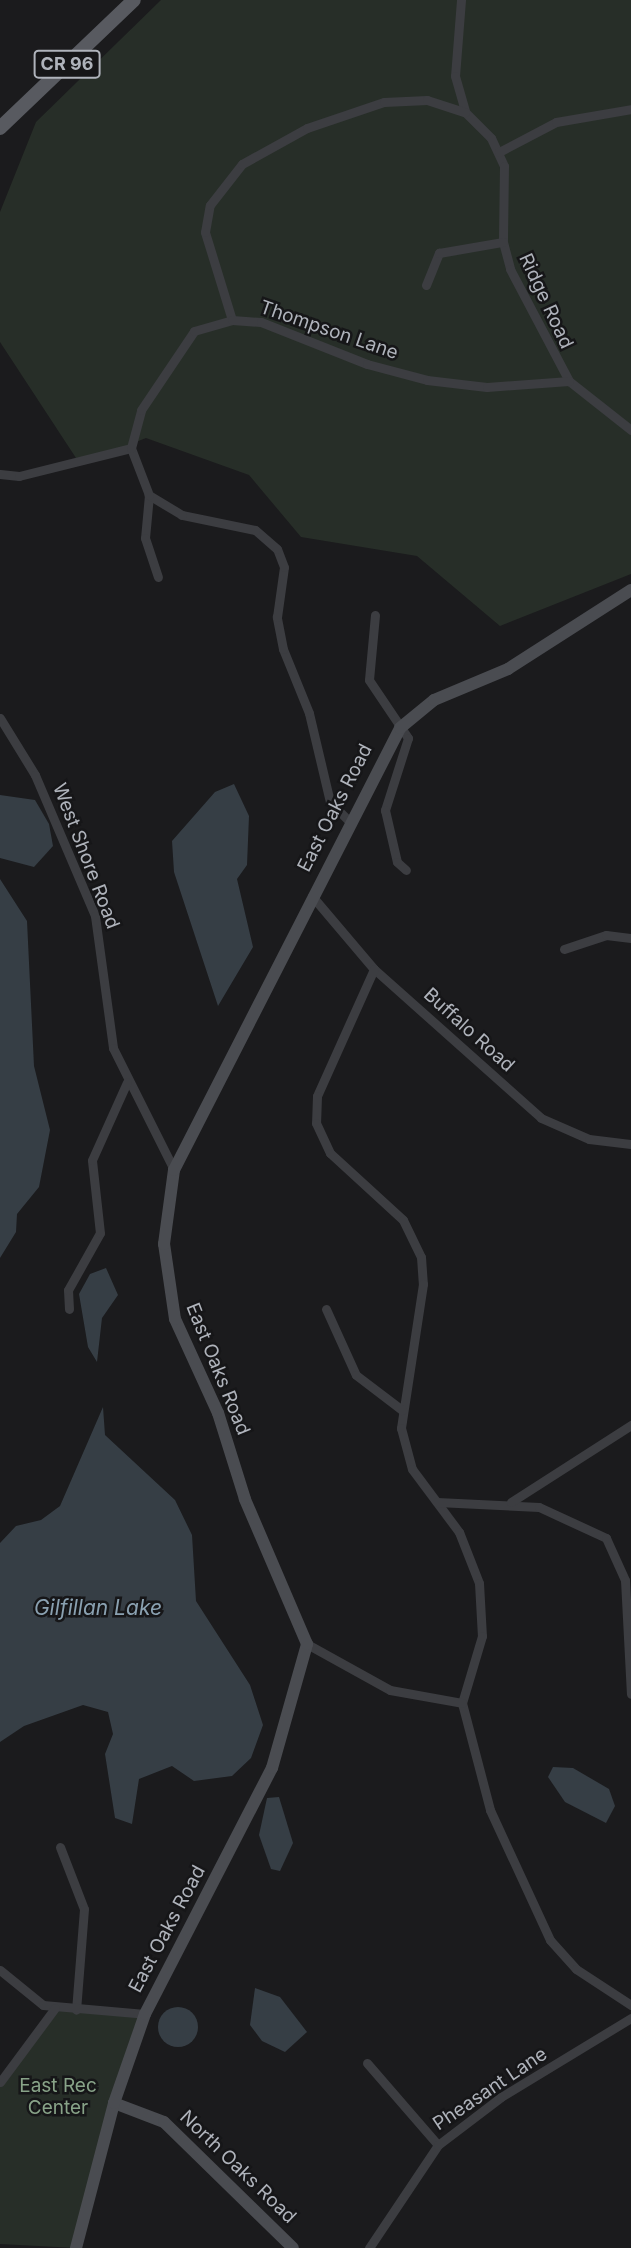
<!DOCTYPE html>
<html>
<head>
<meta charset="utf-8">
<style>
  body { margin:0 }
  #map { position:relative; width:631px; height:2248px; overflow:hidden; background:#1b1b1d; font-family:Inter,sans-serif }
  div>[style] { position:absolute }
  .green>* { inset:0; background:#272e28 }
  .water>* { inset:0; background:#363e45 }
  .round { border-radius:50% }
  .street>* { height:9px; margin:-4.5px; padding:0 4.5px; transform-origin:4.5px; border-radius:4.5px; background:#3c3d41 }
  .secondary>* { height:12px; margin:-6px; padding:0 6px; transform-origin:6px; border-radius:6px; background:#4a4c51 }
  .primary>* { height:14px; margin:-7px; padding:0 7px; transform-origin:7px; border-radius:7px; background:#585a60 }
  span { translate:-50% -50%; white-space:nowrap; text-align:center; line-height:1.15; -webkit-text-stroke:5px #161618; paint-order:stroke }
  .shield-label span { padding:2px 5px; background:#161618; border:2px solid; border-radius:5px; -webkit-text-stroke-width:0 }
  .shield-label { font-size:18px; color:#afb3bb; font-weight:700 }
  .street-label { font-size:19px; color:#afb3bb }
  .park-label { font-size:19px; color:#88a388 }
  .water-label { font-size:21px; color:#8aa1b1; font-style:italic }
</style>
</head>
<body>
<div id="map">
  <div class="green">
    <i style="clip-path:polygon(161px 0,631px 0,631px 574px,500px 626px,417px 556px,301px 537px,249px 475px,146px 438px,103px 455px,76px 458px,0 342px,0 212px,36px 122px)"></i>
    <i style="clip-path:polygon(55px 2008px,145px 2014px,76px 2248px,0 2244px,0 2083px)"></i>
  </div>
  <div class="water">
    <i style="clip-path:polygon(234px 784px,249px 816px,247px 865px,237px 879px,253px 947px,218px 1006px,174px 872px,172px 841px,215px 792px)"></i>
    <i style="clip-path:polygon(0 795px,35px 800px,49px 824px,53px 846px,34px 867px,0 858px)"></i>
    <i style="clip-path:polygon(0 879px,27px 921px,34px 1066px,50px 1130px,39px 1187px,17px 1214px,16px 1232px,0 1258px)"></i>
    <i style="clip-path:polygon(106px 1268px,118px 1295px,102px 1318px,97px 1362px,88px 1347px,79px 1294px,90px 1274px)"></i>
    <i style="clip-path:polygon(103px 1407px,105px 1435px,175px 1500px,192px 1535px,196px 1601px,250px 1685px,263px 1725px,251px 1758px,232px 1776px,194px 1781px,172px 1766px,139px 1779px,132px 1824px,115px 1818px,105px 1754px,113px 1734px,108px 1712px,83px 1705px,24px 1726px,0 1742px,0 1543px,16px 1526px,41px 1520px,60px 1506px)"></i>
    <i style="clip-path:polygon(553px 1767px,573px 1768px,609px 1789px,615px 1806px,606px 1823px,565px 1802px,548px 1777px)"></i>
    <i style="clip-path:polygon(279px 1797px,293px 1843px,280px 1871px,271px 1869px,259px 1835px,267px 1798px)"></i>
    <i style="clip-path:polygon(255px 1988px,280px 1997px,307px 2032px,285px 2052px,262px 2041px,250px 2025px)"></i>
    <i class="round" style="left:158px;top:2007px;width:40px;height:40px"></i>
  </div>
  <div class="street">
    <i style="left:461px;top:0;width:76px;rotate:94.5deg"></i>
    <i style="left:455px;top:76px;width:37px;rotate:74deg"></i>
    <i style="left:465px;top:112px;width:37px;rotate:45deg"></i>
    <i style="left:491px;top:138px;width:31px;rotate:65deg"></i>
    <i style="left:504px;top:166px;width:76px;rotate:90.8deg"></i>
    <i style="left:503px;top:242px;width:28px;rotate:75deg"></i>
    <i style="left:510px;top:269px;width:127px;rotate:62.2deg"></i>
    <i style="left:569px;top:381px;width:79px;rotate:38.3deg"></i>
    <i style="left:499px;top:152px;width:64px;rotate:-27.8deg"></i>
    <i style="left:556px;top:122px;width:76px;rotate:-9.8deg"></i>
    <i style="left:426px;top:285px;width:35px;rotate:-68deg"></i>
    <i style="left:439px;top:253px;width:65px;rotate:-9.8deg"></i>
    <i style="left:232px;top:320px;width:92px;rotate:-107.1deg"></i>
    <i style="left:205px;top:232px;width:27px;rotate:-80deg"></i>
    <i style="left:210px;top:205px;width:52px;rotate:-52deg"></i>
    <i style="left:242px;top:164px;width:74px;rotate:-29deg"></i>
    <i style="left:307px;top:128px;width:81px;rotate:-18.7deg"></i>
    <i style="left:384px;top:102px;width:43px;rotate:-2.7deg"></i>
    <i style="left:427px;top:100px;width:40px;rotate:18deg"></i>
    <i style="left:0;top:474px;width:19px;rotate:6deg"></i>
    <i style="left:19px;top:476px;width:115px;rotate:-14deg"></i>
    <i style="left:149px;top:495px;width:43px;rotate:95.3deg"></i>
    <i style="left:145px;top:538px;width:41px;rotate:71.6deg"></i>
    <i style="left:375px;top:615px;width:65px;rotate:95.3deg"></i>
    <i style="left:369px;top:680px;width:70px;rotate:56.1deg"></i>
    <i style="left:408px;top:738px;width:76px;rotate:107.7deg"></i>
    <i style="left:385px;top:810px;width:53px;rotate:77deg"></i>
    <i style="left:397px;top:862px;width:12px;rotate:42deg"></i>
    <i style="left:0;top:718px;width:67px;rotate:58.4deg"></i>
    <i style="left:35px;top:775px;width:153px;rotate:66.9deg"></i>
    <i style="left:95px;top:916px;width:133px;rotate:82.2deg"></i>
    <i style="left:113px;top:1048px;width:136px;rotate:63.4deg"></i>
    <i style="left:349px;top:821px;width:27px;rotate:-135deg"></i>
    <i style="left:330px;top:802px;width:91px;rotate:-103.3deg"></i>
    <i style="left:309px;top:713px;width:69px;rotate:-112.1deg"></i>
    <i style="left:283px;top:649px;width:33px;rotate:-101deg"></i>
    <i style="left:277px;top:617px;width:50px;rotate:-82deg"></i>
    <i style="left:284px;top:567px;width:19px;rotate:-111deg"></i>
    <i style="left:277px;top:549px;width:29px;rotate:-139deg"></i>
    <i style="left:255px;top:530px;width:75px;rotate:-168.4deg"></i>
    <i style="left:182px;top:515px;width:39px;rotate:-149deg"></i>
    <i style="left:149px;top:495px;width:50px;rotate:-111deg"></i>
    <i style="left:131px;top:448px;width:39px;rotate:-75deg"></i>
    <i style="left:141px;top:410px;width:95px;rotate:-56.1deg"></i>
    <i style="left:194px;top:331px;width:40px;rotate:-16deg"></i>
    <i style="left:232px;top:320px;width:29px;rotate:4deg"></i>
    <i style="left:261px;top:322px;width:114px;rotate:21.6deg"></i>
    <i style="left:367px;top:364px;width:62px;rotate:14.9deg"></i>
    <i style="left:427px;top:380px;width:60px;rotate:6.7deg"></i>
    <i style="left:487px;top:387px;width:82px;rotate:-4.2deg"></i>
    <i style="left:312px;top:896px;width:96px;rotate:49.7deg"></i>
    <i style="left:374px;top:969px;width:224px;rotate:41.7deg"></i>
    <i style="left:541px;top:1118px;width:52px;rotate:23.6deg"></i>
    <i style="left:589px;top:1139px;width:42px;rotate:6.8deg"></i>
    <i style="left:564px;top:949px;width:44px;rotate:-18.4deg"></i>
    <i style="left:606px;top:935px;width:25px;rotate:7deg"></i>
    <i style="left:374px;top:969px;width:139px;rotate:114.2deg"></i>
    <i style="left:317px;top:1096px;width:27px;rotate:92deg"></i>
    <i style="left:316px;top:1123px;width:33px;rotate:65deg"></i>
    <i style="left:330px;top:1153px;width:99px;rotate:42.5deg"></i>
    <i style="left:403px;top:1220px;width:41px;rotate:64.1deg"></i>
    <i style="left:421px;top:1257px;width:27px;rotate:86deg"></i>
    <i style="left:423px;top:1284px;width:146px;rotate:98.7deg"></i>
    <i style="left:401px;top:1428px;width:42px;rotate:75deg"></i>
    <i style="left:412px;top:1469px;width:79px;rotate:53.3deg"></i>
    <i style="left:459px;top:1532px;width:55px;rotate:68.6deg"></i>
    <i style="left:479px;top:1583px;width:53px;rotate:86.8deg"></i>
    <i style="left:482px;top:1636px;width:70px;rotate:106.6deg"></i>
    <i style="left:462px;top:1703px;width:111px;rotate:75.3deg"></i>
    <i style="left:490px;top:1810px;width:143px;rotate:65.2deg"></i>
    <i style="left:550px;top:1940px;width:39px;rotate:48deg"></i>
    <i style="left:576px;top:1969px;width:66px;rotate:33.2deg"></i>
    <i style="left:69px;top:1309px;width:19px;rotate:-93deg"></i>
    <i style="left:68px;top:1290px;width:65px;rotate:-60.7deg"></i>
    <i style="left:100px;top:1233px;width:73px;rotate:-96.3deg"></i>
    <i style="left:92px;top:1160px;width:85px;rotate:-65.8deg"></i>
    <i style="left:326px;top:1309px;width:72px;rotate:65.6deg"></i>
    <i style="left:356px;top:1375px;width:58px;rotate:37.3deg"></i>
    <i style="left:437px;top:1502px;width:102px;rotate:2.8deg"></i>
    <i style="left:539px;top:1507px;width:74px;rotate:24.8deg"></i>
    <i style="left:606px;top:1538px;width:46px;rotate:65.7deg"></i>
    <i style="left:625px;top:1580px;width:114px;rotate:87deg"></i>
    <i style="left:511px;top:1502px;width:143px;rotate:-32.7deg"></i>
    <i style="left:307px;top:1644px;width:95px;rotate:29deg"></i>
    <i style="left:390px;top:1690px;width:73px;rotate:10.2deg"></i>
    <i style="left:60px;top:1847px;width:66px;rotate:68.8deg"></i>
    <i style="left:84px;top:1909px;width:101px;rotate:94.5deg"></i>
    <i style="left:0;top:1970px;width:55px;rotate:39.1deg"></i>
    <i style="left:43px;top:2005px;width:102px;rotate:5deg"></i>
    <i style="left:367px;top:2063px;width:108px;rotate:49.1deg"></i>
    <i style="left:0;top:2082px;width:92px;rotate:-53.4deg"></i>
    <i style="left:369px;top:2248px;width:124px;rotate:-56.2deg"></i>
    <i style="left:438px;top:2145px;width:79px;rotate:-37.3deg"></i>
    <i style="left:501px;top:2097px;width:152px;rotate:-31.3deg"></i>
  </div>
  <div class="secondary">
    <i style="left:114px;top:2103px;width:53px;rotate:20.8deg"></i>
    <i style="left:164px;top:2122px;width:180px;rotate:44.3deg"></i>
    <i style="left:76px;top:2248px;width:150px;rotate:-75.3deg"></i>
    <i style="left:114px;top:2103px;width:94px;rotate:-70.8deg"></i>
    <i style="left:145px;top:2014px;width:277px;rotate:-62.7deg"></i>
    <i style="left:272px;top:1768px;width:129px;rotate:-74.2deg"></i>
    <i style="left:307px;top:1644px;width:158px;rotate:-113.2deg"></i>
    <i style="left:245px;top:1499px;width:90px;rotate:-107.4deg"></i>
    <i style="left:218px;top:1413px;width:103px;rotate:-114.6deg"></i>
    <i style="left:175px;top:1319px;width:76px;rotate:-98.3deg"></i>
    <i style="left:164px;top:1244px;width:75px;rotate:-82.3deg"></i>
    <i style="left:174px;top:1170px;width:496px;rotate:-62.9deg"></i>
    <i style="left:400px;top:728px;width:44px;rotate:-39.5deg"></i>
    <i style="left:434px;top:700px;width:80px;rotate:-22.7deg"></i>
    <i style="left:508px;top:669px;width:146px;rotate:-32.7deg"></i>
  </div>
  <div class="primary">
    <i style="left:0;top:128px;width:185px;rotate:-43.7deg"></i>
  </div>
  <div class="shield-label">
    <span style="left:67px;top:64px">CR 96</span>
  </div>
  <div class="street-label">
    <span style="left:546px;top:301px;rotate:65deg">Ridge Road</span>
    <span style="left:329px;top:330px;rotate:19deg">Thompson Lane</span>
    <span style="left:335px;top:808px;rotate:-63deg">East Oaks Road</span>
    <span style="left:86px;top:856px;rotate:69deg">West Shore Road</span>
    <span style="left:469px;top:1030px;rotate:42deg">Buffalo Road</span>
    <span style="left:218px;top:1369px;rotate:68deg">East Oaks Road</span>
    <span style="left:167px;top:1929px;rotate:-62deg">East Oaks Road</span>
    <span style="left:490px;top:2089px;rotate:-34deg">Pheasant Lane</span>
    <span style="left:238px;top:2167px;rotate:44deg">North Oaks Road</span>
  </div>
  <div class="park-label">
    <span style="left:58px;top:2097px">East Rec<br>Center</span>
  </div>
  <div class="water-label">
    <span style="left:98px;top:1608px">Gilfillan Lake</span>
  </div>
</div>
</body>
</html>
